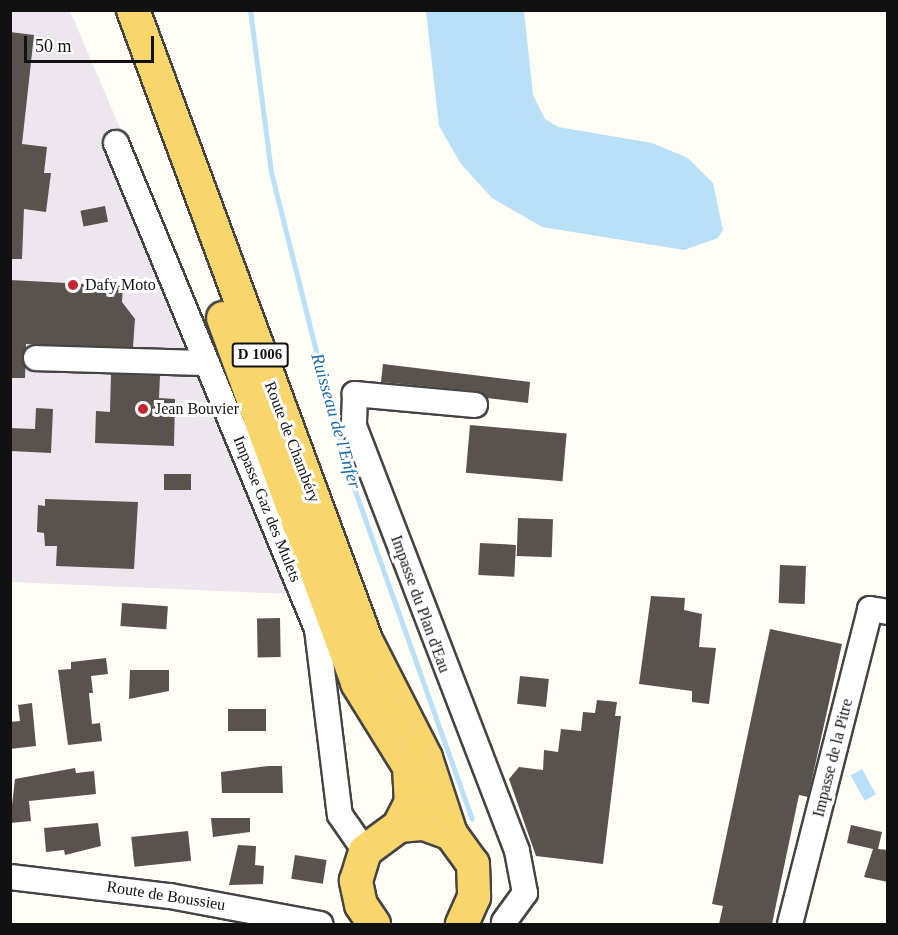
<!DOCTYPE html>
<html>
<head>
<meta charset="utf-8">
<style>
  body { margin:0 }
  #map { position:relative; width:898px; height:935px; overflow:hidden; background:#fffdf5; font-family:Georgia,serif }
  div>[style] { position:absolute }
  .industrial>* { inset:0; background:#eee6ef }
  .water>* { inset:0; background:#b9e0f7; transform-origin:0 0 }
  .stream>* { height:5px; margin:-2.5px; padding:0 2.5px; transform-origin:2.5px; border-radius:2.5px; background:#b9e0f7 }
  .building>* { inset:0; background:#5a524d; transform-origin:0 0 }
  .roads { filter:drop-shadow(2px 0 #444) drop-shadow(-2px 0 #444) drop-shadow(0 2px #444) drop-shadow(0 -2px #444) }
  .minor>* { height:24px; margin:-12px; padding:0 12px; transform-origin:12px; border-radius:12px; background:#fff }
  .major>* { height:32px; margin:-16px; padding:0 16px; transform-origin:16px; border-radius:16px; background:#f9d66b }
  .dots>* { width:16px; height:16px; translate:-50% -50%; box-sizing:border-box; border:3px solid #fff; border-radius:50% }
  span { translate:-50% -50%; white-space:nowrap; text-align:center; line-height:1.15; -webkit-text-stroke:6px #fff; paint-order:stroke }
  .shield-label span { padding:2px 4px; background:#fff; border:2px solid; border-radius:4px; -webkit-text-stroke-width:0 }
  .shield-label { font-size:15px; color:#111; font-weight:700 }
  .poi-label { font-size:16px; color:#111 }
  .left { translate:0 -50%; text-align:left }
  .street-label { font-size:16px; color:#111 }
  .water-label { font-size:18px; color:#1768a6; font-style:italic }
  .frame { position:absolute; inset:0; border:12px solid #111; pointer-events:none }
  .scale { position:absolute; left:24px; top:36px; width:130px; height:27px; box-sizing:border-box; border:3px solid #111; border-top:0; padding-left:8px; font-size:18px; line-height:21px; white-space:nowrap; color:#111; -webkit-text-stroke:4px #fff; paint-order:stroke }
</style>
</head>
<body>
<div id="map">
  <div class="industrial">
    <i style="clip-path:polygon(11px 11px,70px 11px,252px 437px,312px 595px,11px 582px)"></i>
  </div>
  <div class="water">
    <i style="clip-path:polygon(426px 11px,524px 11px,533px 95px,545px 119px,558px 127px,652px 143px,688px 158px,713px 183px,723px 230px,718px 238px,684px 250px,542px 227px,492px 198px,461px 164px,439px 126px)"></i>
    <i style="left:862px;top:769px;width:29px;height:13px;rotate:61deg"></i>
  </div>
  <div class="stream">
    <i style="left:250px;top:10px;width:163px;rotate:82.6deg"></i>
    <i style="left:271px;top:172px;width:230px;rotate:75.9deg"></i>
    <i style="left:327px;top:395px;width:97px;rotate:73.8deg"></i>
    <i style="left:354px;top:488px;width:351px;rotate:70.4deg"></i>
  </div>
  <div class="building">
    <i style="clip-path:polygon(10px 32px,34px 35px,22px 144px,47px 147px,44px 173px,51px 173px,46px 212px,24px 209px,22px 259px,10px 259px)"></i>
    <i style="left:105px;top:206px;width:16px;height:25px;rotate:79deg"></i>
    <i style="clip-path:polygon(10px 280px,123px 286px,122px 302px,135px 319px,133px 347px,26px 344px,25px 378px,10px 378px)"></i>
    <i style="clip-path:polygon(383px 364px,530px 382px,528px 403px,487px 398px,476px 391px,381px 382px)"></i>
    <i style="clip-path:polygon(111px 374px,160px 376px,159px 398px,175px 399px,174px 446px,95px 443px,96px 411px,110px 412px)"></i>
    <i style="clip-path:polygon(36px 408px,53px 409px,51px 453px,10px 451px,10px 428px,35px 429px)"></i>
    <i style="left:470px;top:425px;width:97px;height:48px;rotate:5deg"></i>
    <i style="left:164px;top:474px;width:27px;height:16px"></i>
    <i style="clip-path:polygon(45px 499px,138px 502px,134px 569px,56px 566px,57px 546px,45px 546px,44px 533px,37px 532px,38px 505px,45px 506px)"></i>
    <i style="left:518px;top:518px;width:35px;height:38px;rotate:2deg"></i>
    <i style="left:480px;top:543px;width:36px;height:32px;rotate:3deg"></i>
    <i style="left:780px;top:565px;width:26px;height:38px;rotate:2deg"></i>
    <i style="clip-path:polygon(651px 596px,685px 598px,684px 610px,702px 614px,699px 647px,716px 648px,709px 704px,692px 702px,692px 691px,639px 684px)"></i>
    <i style="left:122px;top:603px;width:46px;height:23px;rotate:4deg"></i>
    <i style="left:280px;top:618px;width:39px;height:23px;rotate:89deg"></i>
    <i style="clip-path:polygon(770px 629px,842px 644px,808px 797px,799px 795px,772px 924px,719px 924px,723px 906px,712px 904px)"></i>
    <i style="clip-path:polygon(106px 658px,108px 674px,91px 676px,93px 693px,89px 693px,92px 724px,100px 723px,102px 741px,68px 745px,58px 670px,71px 669px,71px 662px)"></i>
    <i style="clip-path:polygon(130px 670px,169px 670px,169px 691px,129px 699px)"></i>
    <i style="left:520px;top:676px;width:29px;height:28px;rotate:6deg"></i>
    <i style="clip-path:polygon(597px 700px,617px 702px,615px 716px,621px 716px,603px 864px,536px 856px,509px 779px,519px 767px,543px 770px,544px 750px,558px 752px,561px 729px,581px 731px,583px 712px,595px 713px)"></i>
    <i style="clip-path:polygon(32px 703px,36px 746px,10px 749px,10px 722px,20px 721px,18px 705px)"></i>
    <i style="left:266px;top:709px;width:22px;height:38px;rotate:90deg"></i>
    <i style="clip-path:polygon(268px 766px,282px 766px,283px 793px,222px 793px,221px 772px)"></i>
    <i style="clip-path:polygon(75px 768px,76px 773px,94px 771px,96px 794px,29px 801px,31px 821px,10px 823px,15px 779px)"></i>
    <i style="clip-path:polygon(211px 818px,250px 818px,250px 832px,213px 837px)"></i>
    <i style="clip-path:polygon(98px 823px,101px 846px,65px 855px,64px 850px,46px 852px,44px 828px)"></i>
    <i style="clip-path:polygon(851px 825px,882px 832px,878px 849px,888px 850px,888px 882px,864px 877px,873px 849px,847px 843px)"></i>
    <i style="left:188px;top:831px;width:30px;height:57px;rotate:84deg"></i>
    <i style="clip-path:polygon(238px 845px,256px 846px,255px 865px,264px 866px,263px 884px,229px 885px)"></i>
    <i style="left:295px;top:855px;width:32px;height:24px;rotate:9deg"></i>
  </div>
  <div class="roads">
    <div class="minor">
      <i style="left:116px;top:143px;width:526px;rotate:67.53deg"></i>
      <i style="left:317px;top:629px;width:187px;rotate:83deg"></i>
      <i style="left:340px;top:815px;width:44px;rotate:55.2deg"></i>
      <i style="left:36px;top:358px;width:171px;rotate:1.7deg"></i>
      <i style="left:475px;top:405px;width:121px;rotate:-174.8deg"></i>
      <i style="left:355px;top:394px;width:32px;rotate:92deg"></i>
      <i style="left:354px;top:426px;width:455px;rotate:69deg"></i>
      <i style="left:517px;top:851px;width:43px;rotate:79.2deg"></i>
      <i style="left:525px;top:893px;width:36px;rotate:126deg"></i>
      <i style="left:10px;top:877px;width:161px;rotate:6.8deg"></i>
      <i style="left:170px;top:896px;width:153px;rotate:10.6deg"></i>
      <i style="left:790px;top:924px;width:325px;rotate:-75.7deg"></i>
      <i style="left:870px;top:609px;width:18px;rotate:9deg"></i>
    </div>
    <div class="major">
      <i style="left:133px;top:10px;width:672px;rotate:69.7deg"></i>
      <i style="left:366px;top:640px;width:132px;rotate:63deg"></i>
      <i style="left:426px;top:758px;width:80px;rotate:71.8deg"></i>
      <i style="left:223px;top:318px;width:389px;rotate:69.8deg"></i>
      <i style="left:357px;top:683px;width:99px;rotate:58.2deg"></i>
      <i style="left:409px;top:767px;width:35px;rotate:87deg"></i>
      <i style="left:411px;top:802px;width:27px;rotate:117deg"></i>
      <i style="left:374px;top:924px;width:23px;rotate:-124deg"></i>
      <i style="left:361px;top:905px;width:25px;rotate:-102deg"></i>
      <i style="left:356px;top:881px;width:31px;rotate:-73deg"></i>
      <i style="left:365px;top:851px;width:42px;rotate:-36.3deg"></i>
      <i style="left:399px;top:826px;width:25px;rotate:-5deg"></i>
      <i style="left:424px;top:824px;width:29px;rotate:20deg"></i>
      <i style="left:451px;top:834px;width:37px;rotate:54deg"></i>
      <i style="left:473px;top:864px;width:33px;rotate:88deg"></i>
      <i style="left:474px;top:897px;width:30px;rotate:114deg"></i>
    </div>
  </div>
  <div class="dots">
    <i style="left:73px;top:285px;background:#c4262e"></i>
    <i style="left:143px;top:409px;background:#c4262e"></i>
  </div>
  <div class="shield-label">
    <span style="left:260px;top:355px">D 1006</span>
  </div>
  <div class="poi-label">
    <span class="left" style="left:85px;top:285px">Dafy Moto</span>
    <span class="left" style="left:155px;top:409px">Jean Bouvier</span>
  </div>
  <div class="street-label">
    <span style="left:292px;top:442px;rotate:69deg">Route de Chambéry</span>
    <span style="left:267px;top:509px;rotate:68deg">Impasse Gaz des Mulets</span>
    <span style="left:420px;top:604px;rotate:70deg">Impasse du Plan d'Eau</span>
    <span style="left:833px;top:758px;rotate:-76deg">Impasse de la Pitre</span>
    <span style="left:166px;top:896px;rotate:9deg">Route de Boussieu</span>
  </div>
  <div class="water-label">
    <span style="left:336px;top:421px;rotate:74deg">Ruisseau de l'Enfer</span>
  </div>
  <div class="frame"></div>
  <div class="scale">50 m</div>
</div>
</body>
</html>
